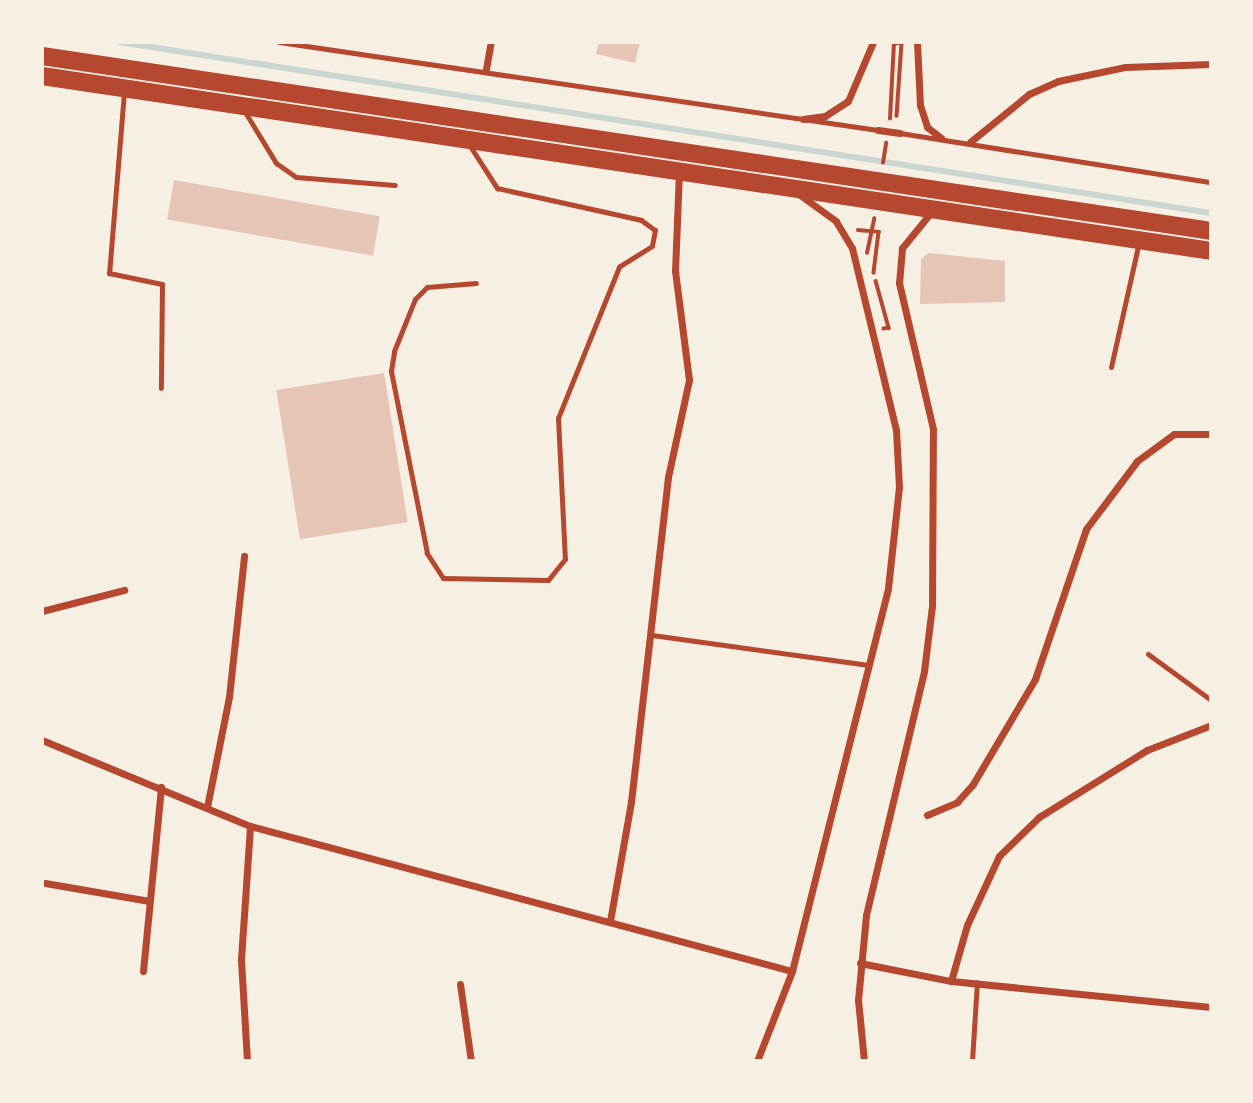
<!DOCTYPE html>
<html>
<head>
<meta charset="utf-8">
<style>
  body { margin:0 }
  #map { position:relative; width:1253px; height:1103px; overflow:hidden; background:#f6efe4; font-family:Rubik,sans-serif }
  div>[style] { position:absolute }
  .stream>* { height:6px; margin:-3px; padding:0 3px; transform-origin:3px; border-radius:3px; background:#c9d6d2 }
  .building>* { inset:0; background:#e6c5b7; transform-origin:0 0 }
  .path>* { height:3.5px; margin:-1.75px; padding:0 1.75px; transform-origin:1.75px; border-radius:1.75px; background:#b5482f }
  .service>* { height:5px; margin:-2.5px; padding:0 2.5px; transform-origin:2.5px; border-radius:2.5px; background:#b5482f }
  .minor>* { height:7px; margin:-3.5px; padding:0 3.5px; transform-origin:3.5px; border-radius:3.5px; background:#b5482f }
  .primary>* { height:18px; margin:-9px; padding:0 9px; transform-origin:9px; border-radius:9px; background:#b5482f }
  span { translate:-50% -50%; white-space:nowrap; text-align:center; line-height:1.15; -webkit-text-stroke:7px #f6efe4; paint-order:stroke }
  .frame { position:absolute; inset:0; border:44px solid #f6efe4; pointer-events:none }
</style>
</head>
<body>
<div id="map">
  <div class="stream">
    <i style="left:119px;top:42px;width:1105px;rotate:8.9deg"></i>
  </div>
  <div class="building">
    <i style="clip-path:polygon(599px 42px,640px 42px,635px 63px,596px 54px)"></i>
    <i style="left:174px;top:180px;width:209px;height:40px;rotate:10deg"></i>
    <i style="clip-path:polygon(929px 253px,1005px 261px,1005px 302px,920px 304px,921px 259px)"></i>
    <i style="left:384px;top:373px;width:151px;height:109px;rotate:81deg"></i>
  </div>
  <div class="path">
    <i style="left:890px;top:119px;width:76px;rotate:-87deg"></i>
    <i style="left:894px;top:43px;width:8px"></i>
    <i style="left:902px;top:43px;width:73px;rotate:93.9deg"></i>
    <i style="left:883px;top:163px;width:20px;rotate:-81deg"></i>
    <i style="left:858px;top:230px;width:21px;rotate:5deg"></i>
    <i style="left:879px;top:232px;width:41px;rotate:97deg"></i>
    <i style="left:867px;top:253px;width:35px;rotate:-78deg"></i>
    <i style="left:876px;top:281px;width:49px;rotate:74.5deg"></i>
    <i style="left:889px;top:328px;width:5px;rotate:169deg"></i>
  </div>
  <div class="service">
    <i style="left:279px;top:42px;width:605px;rotate:8.36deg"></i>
    <i style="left:124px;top:92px;width:182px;rotate:94.7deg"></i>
    <i style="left:109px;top:273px;width:54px;rotate:11.7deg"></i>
    <i style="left:162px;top:284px;width:104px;rotate:90.6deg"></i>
    <i style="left:245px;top:112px;width:60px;rotate:58.7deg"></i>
    <i style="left:276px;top:163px;width:24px;rotate:35deg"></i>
    <i style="left:296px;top:177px;width:99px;rotate:4.6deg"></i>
    <i style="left:900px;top:133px;width:315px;rotate:9deg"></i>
    <i style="left:468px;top:143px;width:54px;rotate:57.2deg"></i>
    <i style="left:497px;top:188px;width:148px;rotate:12.5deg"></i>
    <i style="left:641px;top:220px;width:17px;rotate:36deg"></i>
    <i style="left:655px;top:230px;width:16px;rotate:101deg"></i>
    <i style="left:652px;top:246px;width:39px;rotate:148deg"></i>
    <i style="left:619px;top:267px;width:163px;rotate:112deg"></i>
    <i style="left:558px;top:418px;width:141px;rotate:87.2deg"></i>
    <i style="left:565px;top:559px;width:27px;rotate:129deg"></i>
    <i style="left:548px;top:580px;width:105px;rotate:-178.9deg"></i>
    <i style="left:443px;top:578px;width:30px;rotate:-123deg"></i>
    <i style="left:427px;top:553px;width:186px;rotate:-101.2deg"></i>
    <i style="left:391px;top:371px;width:20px;rotate:-81deg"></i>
    <i style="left:394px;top:351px;width:56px;rotate:-68deg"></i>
    <i style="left:415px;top:299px;width:17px;rotate:-45deg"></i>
    <i style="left:427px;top:287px;width:49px;rotate:-4.7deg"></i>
    <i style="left:1111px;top:367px;width:128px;rotate:-77.4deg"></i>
    <i style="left:652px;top:635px;width:217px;rotate:7.9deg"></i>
    <i style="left:1148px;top:654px;width:78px;rotate:36.1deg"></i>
    <i style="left:972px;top:1061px;width:79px;rotate:-86.4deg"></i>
  </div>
  <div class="minor">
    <i style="left:917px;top:42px;width:63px;rotate:87.3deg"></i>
    <i style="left:920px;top:105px;width:23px;rotate:72deg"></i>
    <i style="left:927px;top:127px;width:18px;rotate:38deg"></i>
    <i style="left:486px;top:69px;width:27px;rotate:-80deg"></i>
    <i style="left:803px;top:119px;width:22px;rotate:-8deg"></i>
    <i style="left:825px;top:116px;width:27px;rotate:-33deg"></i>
    <i style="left:848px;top:101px;width:64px;rotate:-67deg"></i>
    <i style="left:878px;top:130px;width:22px;rotate:8deg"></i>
    <i style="left:970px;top:142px;width:76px;rotate:-39.1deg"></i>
    <i style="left:1029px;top:94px;width:32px;rotate:-24deg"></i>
    <i style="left:1058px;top:81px;width:68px;rotate:-11.8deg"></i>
    <i style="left:1125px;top:67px;width:86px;rotate:-2deg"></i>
    <i style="left:42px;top:611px;width:85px;rotate:-14.4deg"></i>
    <i style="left:42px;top:740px;width:225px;rotate:22.5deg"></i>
    <i style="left:250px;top:826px;width:561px;rotate:14.98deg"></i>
    <i style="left:207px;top:807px;width:112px;rotate:-78.7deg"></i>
    <i style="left:229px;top:697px;width:142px;rotate:-83.9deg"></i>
    <i style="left:927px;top:815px;width:33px;rotate:-23deg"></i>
    <i style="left:957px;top:802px;width:24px;rotate:-48deg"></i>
    <i style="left:973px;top:784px;width:122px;rotate:-59.4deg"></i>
    <i style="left:1035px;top:679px;width:158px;rotate:-71.2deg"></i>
    <i style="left:1086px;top:529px;width:85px;rotate:-53.1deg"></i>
    <i style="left:1137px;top:461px;width:46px;rotate:-36.1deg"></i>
    <i style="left:1174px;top:434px;width:37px"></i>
    <i style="left:45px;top:883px;width:106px;rotate:9.8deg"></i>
    <i style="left:610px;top:921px;width:121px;rotate:-80deg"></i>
    <i style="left:631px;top:802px;width:327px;rotate:-83.5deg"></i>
    <i style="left:668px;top:477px;width:99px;rotate:-77.8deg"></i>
    <i style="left:689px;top:380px;width:110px;rotate:-97.3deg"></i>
    <i style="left:675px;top:271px;width:100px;rotate:-87.7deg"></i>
    <i style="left:860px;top:963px;width:93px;rotate:11.2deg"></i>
    <i style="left:951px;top:981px;width:261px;rotate:5.7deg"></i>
    <i style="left:143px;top:971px;width:185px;rotate:-84.4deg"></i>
    <i style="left:951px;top:981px;width:58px;rotate:-74.1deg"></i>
    <i style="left:967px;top:925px;width:76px;rotate:-65.1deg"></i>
    <i style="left:999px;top:856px;width:56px;rotate:-44.3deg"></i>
    <i style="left:1039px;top:817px;width:127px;rotate:-31.8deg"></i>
    <i style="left:1147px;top:750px;width:69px;rotate:-21.3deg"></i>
    <i style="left:460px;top:984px;width:78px;rotate:81.9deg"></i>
    <i style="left:247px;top:1061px;width:102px;rotate:-93.4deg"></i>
    <i style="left:241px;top:959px;width:133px;rotate:-86.1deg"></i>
    <i style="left:757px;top:1061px;width:97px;rotate:-68.7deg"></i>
    <i style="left:792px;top:971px;width:395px;rotate:-75.9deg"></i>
    <i style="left:888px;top:588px;width:102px;rotate:-83.8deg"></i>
    <i style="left:899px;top:487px;width:57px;rotate:-93deg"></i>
    <i style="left:896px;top:430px;width:187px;rotate:-103.6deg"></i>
    <i style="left:852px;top:248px;width:31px;rotate:-121deg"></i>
    <i style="left:836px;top:221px;width:44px;rotate:-144.2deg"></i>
    <i style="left:864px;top:1061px;width:61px;rotate:-95.6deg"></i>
    <i style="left:858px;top:1000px;width:85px;rotate:-84.6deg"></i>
    <i style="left:866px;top:915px;width:251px;rotate:-76.6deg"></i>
    <i style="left:924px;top:671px;width:65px;rotate:-83deg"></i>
    <i style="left:932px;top:606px;width:177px;rotate:-89.7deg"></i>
    <i style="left:933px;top:429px;width:150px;rotate:-103.1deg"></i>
    <i style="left:899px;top:283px;width:35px;rotate:-85deg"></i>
    <i style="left:902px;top:248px;width:49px;rotate:-50.8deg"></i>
  </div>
  <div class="primary">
    <i style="left:42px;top:56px;width:1182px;rotate:8.51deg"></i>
    <i style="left:42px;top:76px;width:1182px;rotate:8.51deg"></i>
  </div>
  <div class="frame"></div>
</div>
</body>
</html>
